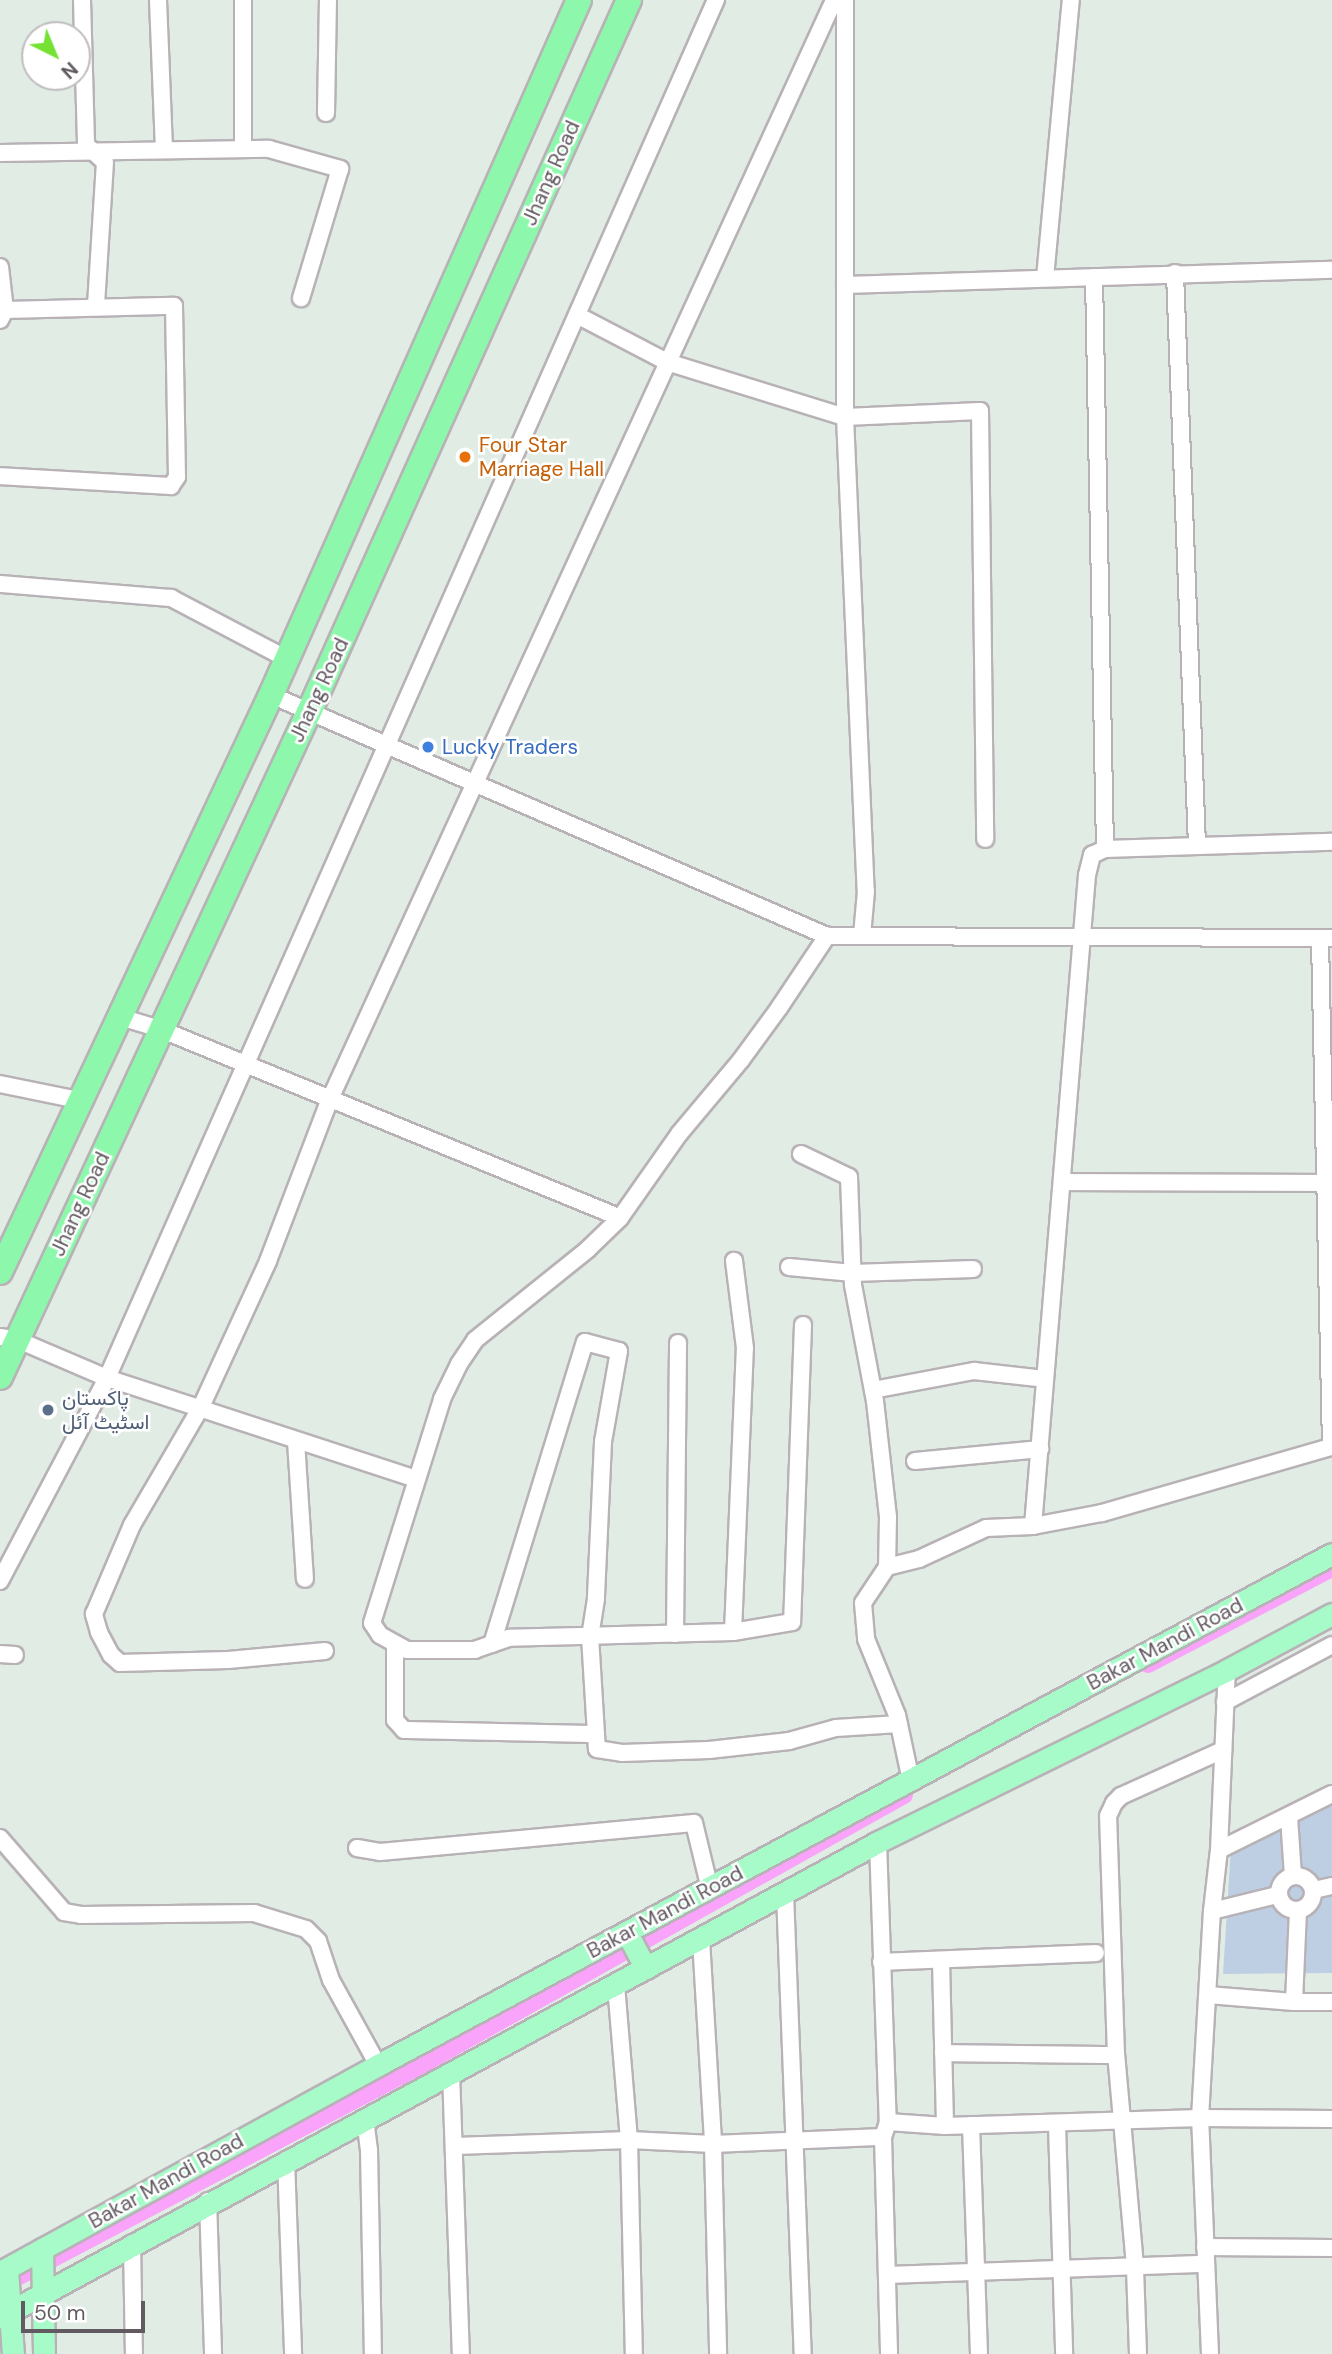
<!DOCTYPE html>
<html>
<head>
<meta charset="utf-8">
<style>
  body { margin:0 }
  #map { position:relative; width:1332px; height:2354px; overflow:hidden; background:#e1ece5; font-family:"DM Sans",Vazirmatn,sans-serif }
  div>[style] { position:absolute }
  .green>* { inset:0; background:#becfe3 }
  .canal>* { height:18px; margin:-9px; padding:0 9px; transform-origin:9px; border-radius:9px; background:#f9a3fb }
  .roads { filter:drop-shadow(2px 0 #b8b2b7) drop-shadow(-2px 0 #b8b2b7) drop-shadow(0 2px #b8b2b7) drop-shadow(0 -2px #b8b2b7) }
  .minor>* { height:16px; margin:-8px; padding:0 8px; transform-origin:8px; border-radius:8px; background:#fff }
  .minor>.ring { margin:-8px; padding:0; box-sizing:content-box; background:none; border:16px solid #fff; border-radius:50% }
  .major>* { height:21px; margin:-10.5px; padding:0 10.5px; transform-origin:10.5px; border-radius:10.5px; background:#a7fbc8 }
  .highway>* { height:24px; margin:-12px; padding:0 12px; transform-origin:12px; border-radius:12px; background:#8df8ac }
  .dots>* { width:19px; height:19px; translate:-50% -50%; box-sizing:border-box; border:4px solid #fff; border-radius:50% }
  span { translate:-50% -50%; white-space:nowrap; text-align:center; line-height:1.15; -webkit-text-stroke:5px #fff; paint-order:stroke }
  .street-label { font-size:21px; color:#625a61 }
  .food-label { font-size:21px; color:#c56008 }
  .left { translate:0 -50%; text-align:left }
  .shop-label { font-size:21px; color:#366cbe }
  .service-label { font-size:21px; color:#4e5e75 }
  .north { position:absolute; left:21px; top:21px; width:70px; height:70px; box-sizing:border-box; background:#fff; border:2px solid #c0bdc0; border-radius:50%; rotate:137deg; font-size:19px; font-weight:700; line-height:28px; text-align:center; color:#625a61 }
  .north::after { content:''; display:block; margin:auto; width:24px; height:32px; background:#74e133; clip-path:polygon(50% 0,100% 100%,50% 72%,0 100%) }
  .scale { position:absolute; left:21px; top:2301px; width:124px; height:32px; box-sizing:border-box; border:4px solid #625a61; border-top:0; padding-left:9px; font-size:21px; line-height:24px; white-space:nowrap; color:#625a61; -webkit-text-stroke:5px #fff; paint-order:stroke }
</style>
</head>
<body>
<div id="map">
  <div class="green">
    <i style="clip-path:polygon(1332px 1796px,1332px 1973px,1223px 1974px,1231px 1848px)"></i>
  </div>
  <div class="canal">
    <i style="left:1148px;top:1664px;width:208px;rotate:-27.6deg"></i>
    <i style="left:0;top:2286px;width:486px;rotate:-27.7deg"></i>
    <i style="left:430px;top:2060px;width:543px;rotate:-29.21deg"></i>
  </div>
  <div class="roads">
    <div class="minor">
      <i style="left:82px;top:0;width:145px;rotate:88.4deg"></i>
      <i style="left:86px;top:145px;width:25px;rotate:42deg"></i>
      <i style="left:105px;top:162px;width:144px;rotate:93.6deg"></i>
      <i style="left:158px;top:0;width:150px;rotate:87.7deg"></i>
      <i style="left:845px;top:0;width:417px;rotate:90deg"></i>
      <i style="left:845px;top:417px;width:474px;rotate:87.5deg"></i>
      <i style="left:866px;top:891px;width:45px;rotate:95.1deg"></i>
      <i style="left:326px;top:113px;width:113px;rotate:-89deg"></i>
      <i style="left:243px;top:149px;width:149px;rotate:-90deg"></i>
      <i style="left:0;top:153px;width:269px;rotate:-0.9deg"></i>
      <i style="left:269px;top:149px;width:74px;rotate:15.7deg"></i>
      <i style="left:340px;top:169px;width:135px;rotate:106.8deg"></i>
      <i style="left:0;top:267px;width:43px;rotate:83.4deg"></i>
      <i style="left:1175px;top:273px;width:572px;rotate:87.8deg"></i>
      <i style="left:1045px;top:278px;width:279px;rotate:-84.7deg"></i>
      <i style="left:845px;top:285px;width:487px;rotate:-1.8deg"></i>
      <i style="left:577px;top:315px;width:102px;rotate:27.6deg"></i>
      <i style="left:667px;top:362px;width:186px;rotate:17.2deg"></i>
      <i style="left:845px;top:417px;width:135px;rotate:-2.5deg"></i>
      <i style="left:980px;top:411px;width:428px;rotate:89.3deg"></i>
      <i style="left:0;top:320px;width:11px;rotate:-63deg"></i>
      <i style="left:5px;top:310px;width:169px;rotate:-1.4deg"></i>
      <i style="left:174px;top:306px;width:171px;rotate:89deg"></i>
      <i style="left:177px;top:477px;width:11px;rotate:124deg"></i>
      <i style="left:171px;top:486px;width:171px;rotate:-176.7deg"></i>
      <i style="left:0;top:584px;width:172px;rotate:4.7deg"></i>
      <i style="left:171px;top:598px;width:131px;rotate:27.7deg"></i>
      <i style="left:271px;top:695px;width:606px;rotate:23.43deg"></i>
      <i style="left:827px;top:936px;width:505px;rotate:0.23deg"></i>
      <i style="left:1105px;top:849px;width:227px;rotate:-1.8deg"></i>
      <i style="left:120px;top:1017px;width:42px;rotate:16.7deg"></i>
      <i style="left:160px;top:1029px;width:497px;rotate:22.3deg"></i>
      <i style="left:0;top:1084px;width:85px;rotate:11.6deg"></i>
      <i style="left:801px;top:1154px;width:53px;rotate:25.6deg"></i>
      <i style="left:849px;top:1177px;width:108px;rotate:87.9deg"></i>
      <i style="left:853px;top:1285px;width:118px;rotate:79.3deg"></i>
      <i style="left:875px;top:1401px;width:117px;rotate:83.6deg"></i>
      <i style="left:888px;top:1517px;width:50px;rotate:91.1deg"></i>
      <i style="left:887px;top:1567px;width:43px;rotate:123.7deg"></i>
      <i style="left:863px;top:1603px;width:36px;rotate:85deg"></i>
      <i style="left:866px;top:1639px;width:82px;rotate:67.8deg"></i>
      <i style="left:897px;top:1715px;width:67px;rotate:78deg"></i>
      <i style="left:1062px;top:1182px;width:263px;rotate:0.2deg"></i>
      <i style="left:789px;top:1267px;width:64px;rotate:5.4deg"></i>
      <i style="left:853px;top:1273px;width:120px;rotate:-1.9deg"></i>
      <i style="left:803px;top:1325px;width:297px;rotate:92.1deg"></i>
      <i style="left:792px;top:1622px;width:60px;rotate:170.4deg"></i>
      <i style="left:733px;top:1632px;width:224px;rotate:178.5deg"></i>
      <i style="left:509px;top:1638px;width:36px;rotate:161deg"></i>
      <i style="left:475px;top:1650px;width:68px;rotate:180deg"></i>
      <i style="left:407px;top:1650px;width:31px;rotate:-151deg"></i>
      <i style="left:380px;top:1635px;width:14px;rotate:-124deg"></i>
      <i style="left:372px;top:1623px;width:235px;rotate:-72.6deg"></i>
      <i style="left:442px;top:1399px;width:39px;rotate:-64deg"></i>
      <i style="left:459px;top:1364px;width:29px;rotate:-56deg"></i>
      <i style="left:475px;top:1340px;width:145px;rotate:-38.8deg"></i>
      <i style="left:588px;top:1249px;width:45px;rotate:-44.1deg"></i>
      <i style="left:620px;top:1218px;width:103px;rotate:-54.9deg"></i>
      <i style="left:679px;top:1134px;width:97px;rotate:-50deg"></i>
      <i style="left:741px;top:1060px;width:64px;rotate:-53.8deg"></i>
      <i style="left:779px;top:1008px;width:87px;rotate:-56.3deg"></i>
      <i style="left:0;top:1337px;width:18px;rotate:9deg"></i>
      <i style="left:18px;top:1340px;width:97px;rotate:23.1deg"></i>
      <i style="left:107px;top:1378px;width:325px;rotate:18.1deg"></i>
      <i style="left:873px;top:1390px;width:103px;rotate:-10.7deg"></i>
      <i style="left:974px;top:1371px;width:71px;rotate:6.4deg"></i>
      <i style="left:296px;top:1441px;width:138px;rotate:86.3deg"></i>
      <i style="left:915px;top:1461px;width:126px;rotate:-5.5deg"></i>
      <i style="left:1033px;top:1526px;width:653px;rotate:-85.26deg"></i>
      <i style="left:1087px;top:875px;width:21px;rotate:-76deg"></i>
      <i style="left:1092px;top:855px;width:14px;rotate:-25deg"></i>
      <i style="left:1105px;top:849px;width:572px;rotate:-91.1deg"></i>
      <i style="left:887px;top:1567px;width:33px;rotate:-14deg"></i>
      <i style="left:919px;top:1559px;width:74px;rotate:-24.8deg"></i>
      <i style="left:986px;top:1528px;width:47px;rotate:-2.4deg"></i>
      <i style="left:1033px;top:1526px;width:70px;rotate:-10.7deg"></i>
      <i style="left:1102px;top:1513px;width:238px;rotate:-16.1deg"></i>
      <i style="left:1331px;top:1447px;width:508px;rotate:-91.24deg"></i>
      <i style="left:0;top:1581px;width:229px;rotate:-62.2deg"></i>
      <i style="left:107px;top:1378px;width:1507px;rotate:-66.16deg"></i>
      <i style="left:733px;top:1632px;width:284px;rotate:-87.6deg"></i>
      <i style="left:745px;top:1348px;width:88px;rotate:-97.2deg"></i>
      <i style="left:675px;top:1634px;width:291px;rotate:-89.4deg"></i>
      <i style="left:395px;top:1644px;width:76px;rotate:90deg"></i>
      <i style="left:395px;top:1720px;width:13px;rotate:48deg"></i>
      <i style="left:404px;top:1730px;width:190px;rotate:1.2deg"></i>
      <i style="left:492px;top:1644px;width:316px;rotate:-72.9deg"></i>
      <i style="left:585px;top:1342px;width:35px;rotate:15deg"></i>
      <i style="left:619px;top:1351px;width:92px;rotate:100deg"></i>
      <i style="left:603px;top:1442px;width:157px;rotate:92.6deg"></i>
      <i style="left:596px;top:1599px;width:37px;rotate:99deg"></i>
      <i style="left:590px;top:1636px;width:113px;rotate:86.5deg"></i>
      <i style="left:597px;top:1749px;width:25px;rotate:9deg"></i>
      <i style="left:622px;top:1753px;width:87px;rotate:-2deg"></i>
      <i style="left:709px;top:1750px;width:81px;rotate:-6.4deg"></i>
      <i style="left:789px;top:1741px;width:49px;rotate:-15.5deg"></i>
      <i style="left:836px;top:1728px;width:63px;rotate:-3.6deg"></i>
      <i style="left:325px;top:1651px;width:97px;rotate:174.7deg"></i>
      <i style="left:228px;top:1660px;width:108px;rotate:178.4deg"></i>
      <i style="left:120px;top:1663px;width:12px;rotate:-138deg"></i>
      <i style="left:111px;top:1655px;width:26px;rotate:-118deg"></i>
      <i style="left:99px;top:1632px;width:19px;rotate:-106deg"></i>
      <i style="left:94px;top:1614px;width:97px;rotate:-66.9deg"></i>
      <i style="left:132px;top:1525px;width:137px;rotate:-59.7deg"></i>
      <i style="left:201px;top:1407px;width:161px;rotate:-65.3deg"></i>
      <i style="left:268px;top:1261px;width:173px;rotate:-69.1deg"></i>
      <i style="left:330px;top:1099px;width:1209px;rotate:-65.36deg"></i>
      <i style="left:0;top:1654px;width:15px;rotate:4deg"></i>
      <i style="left:1225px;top:1702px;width:121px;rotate:-28deg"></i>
      <i style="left:1289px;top:1817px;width:58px;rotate:86.1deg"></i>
      <i style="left:0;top:1838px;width:98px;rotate:49.1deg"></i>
      <i style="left:64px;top:1912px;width:17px;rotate:10deg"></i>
      <i style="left:81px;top:1915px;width:173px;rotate:-0.7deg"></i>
      <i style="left:254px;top:1913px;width:54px;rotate:17.1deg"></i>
      <i style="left:306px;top:1929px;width:17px;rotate:45deg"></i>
      <i style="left:318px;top:1941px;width:41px;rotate:71.6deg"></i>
      <i style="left:331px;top:1980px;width:97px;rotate:61.1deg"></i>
      <i style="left:878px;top:1842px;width:280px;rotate:88deg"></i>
      <i style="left:888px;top:2122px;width:16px;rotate:108deg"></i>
      <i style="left:883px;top:2137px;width:217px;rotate:88.4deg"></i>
      <i style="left:357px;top:1848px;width:23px;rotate:10deg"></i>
      <i style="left:380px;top:1852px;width:315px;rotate:-5.3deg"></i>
      <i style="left:694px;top:1823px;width:68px;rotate:76.4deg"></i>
      <i style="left:1219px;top:1850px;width:126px;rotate:-26.4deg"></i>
      <i class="ring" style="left:1279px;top:1876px;width:18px;height:18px"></i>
      <i style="left:1314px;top:1890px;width:18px;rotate:-13deg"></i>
      <i style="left:785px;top:1893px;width:461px;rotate:87.8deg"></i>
      <i style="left:1212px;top:1911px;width:67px;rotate:-13.8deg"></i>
      <i style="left:701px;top:1939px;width:205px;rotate:86.6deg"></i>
      <i style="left:713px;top:2144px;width:210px;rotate:88.6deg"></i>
      <i style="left:941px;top:1961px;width:165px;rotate:88.6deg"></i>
      <i style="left:881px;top:1962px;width:215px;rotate:-2.4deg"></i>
      <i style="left:616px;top:1985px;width:156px;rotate:85.2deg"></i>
      <i style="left:629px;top:2140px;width:214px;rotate:88.7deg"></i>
      <i style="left:1208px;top:1995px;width:86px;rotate:4.7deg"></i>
      <i style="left:1294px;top:2002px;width:38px"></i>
      <i style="left:1294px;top:2002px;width:91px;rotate:-87.5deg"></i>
      <i style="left:943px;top:2053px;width:173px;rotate:0.7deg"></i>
      <i style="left:451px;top:2072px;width:282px;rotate:88deg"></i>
      <i style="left:365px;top:2118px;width:32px;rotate:83deg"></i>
      <i style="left:369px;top:2150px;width:204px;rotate:88.9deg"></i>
      <i style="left:888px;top:2122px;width:57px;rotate:4deg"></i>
      <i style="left:945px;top:2126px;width:255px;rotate:-1.8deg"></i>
      <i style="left:1200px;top:2118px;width:132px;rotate:0.4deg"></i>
      <i style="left:971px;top:2125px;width:229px;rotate:88deg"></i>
      <i style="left:1057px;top:2125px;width:229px;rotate:88.2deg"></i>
      <i style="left:455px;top:2146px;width:174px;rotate:-2deg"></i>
      <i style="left:629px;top:2140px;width:84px;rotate:2.7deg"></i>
      <i style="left:713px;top:2144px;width:170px;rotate:-2.4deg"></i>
      <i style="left:286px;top:2160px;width:194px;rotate:87.9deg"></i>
      <i style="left:208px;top:2201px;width:153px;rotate:88.1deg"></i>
      <i style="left:132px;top:2243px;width:111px;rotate:89deg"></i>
      <i style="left:1205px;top:2247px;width:127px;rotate:0.5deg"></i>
      <i style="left:887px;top:2275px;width:319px;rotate:-2deg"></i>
      <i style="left:1138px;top:2354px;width:88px;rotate:-92deg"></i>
      <i style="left:1135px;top:2266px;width:212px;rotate:-95.1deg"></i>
      <i style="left:1116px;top:2055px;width:239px;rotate:-91.9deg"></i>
      <i style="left:1108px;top:1816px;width:14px;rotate:-65deg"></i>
      <i style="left:1114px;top:1803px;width:10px;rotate:-45deg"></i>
      <i style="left:1121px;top:1796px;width:112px;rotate:-24.3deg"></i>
      <i style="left:1210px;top:2354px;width:236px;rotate:-92.4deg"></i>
      <i style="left:1200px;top:2118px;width:207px;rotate:-86.7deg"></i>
      <i style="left:1212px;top:1911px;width:61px;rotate:-83.5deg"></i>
      <i style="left:1219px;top:1850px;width:180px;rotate:-87.5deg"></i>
    </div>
    <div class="major">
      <i style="left:627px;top:1933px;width:40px;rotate:62deg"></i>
      <i style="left:42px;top:2249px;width:105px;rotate:88.9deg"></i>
      <i style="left:7px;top:2269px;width:85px;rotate:86deg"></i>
      <i style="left:0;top:2272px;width:431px;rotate:-28.7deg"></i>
      <i style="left:378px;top:2065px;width:1082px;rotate:-28.18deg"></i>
      <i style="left:0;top:2317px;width:998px;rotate:-28.41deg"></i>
      <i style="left:878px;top:1842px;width:389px;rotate:-26.2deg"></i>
      <i style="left:1227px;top:1670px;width:119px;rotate:-28.1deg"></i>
    </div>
    <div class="highway">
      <i style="left:0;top:1272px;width:637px;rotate:-64.84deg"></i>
      <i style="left:271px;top:695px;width:760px;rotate:-66.1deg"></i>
      <i style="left:0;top:1377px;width:733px;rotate:-65.08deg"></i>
      <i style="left:309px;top:712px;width:781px;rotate:-65.8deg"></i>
    </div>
  </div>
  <div class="dots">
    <i style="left:465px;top:457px;background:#e8710a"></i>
    <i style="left:428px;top:747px;background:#3f7fe0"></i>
    <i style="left:48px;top:1410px;background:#5c6f8a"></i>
  </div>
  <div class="street-label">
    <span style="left:551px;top:173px;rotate:-66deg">Jhang Road</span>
    <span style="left:319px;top:690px;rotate:-65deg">Jhang Road</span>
    <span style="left:80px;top:1204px;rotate:-65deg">Jhang Road</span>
    <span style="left:1165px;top:1644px;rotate:-28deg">Bakar Mandi Road</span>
    <span style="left:665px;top:1912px;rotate:-28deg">Bakar Mandi Road</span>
    <span style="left:166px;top:2181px;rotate:-29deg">Bakar Mandi Road</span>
  </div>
  <div class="food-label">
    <span class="left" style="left:479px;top:457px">Four Star<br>Marriage Hall</span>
  </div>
  <div class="shop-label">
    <span class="left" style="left:442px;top:747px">Lucky Traders</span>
  </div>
  <div class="service-label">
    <span class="left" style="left:62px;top:1410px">پاکستان<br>اسٹیٹ آئل</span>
  </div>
  <div class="north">N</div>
  <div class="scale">50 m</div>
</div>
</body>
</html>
